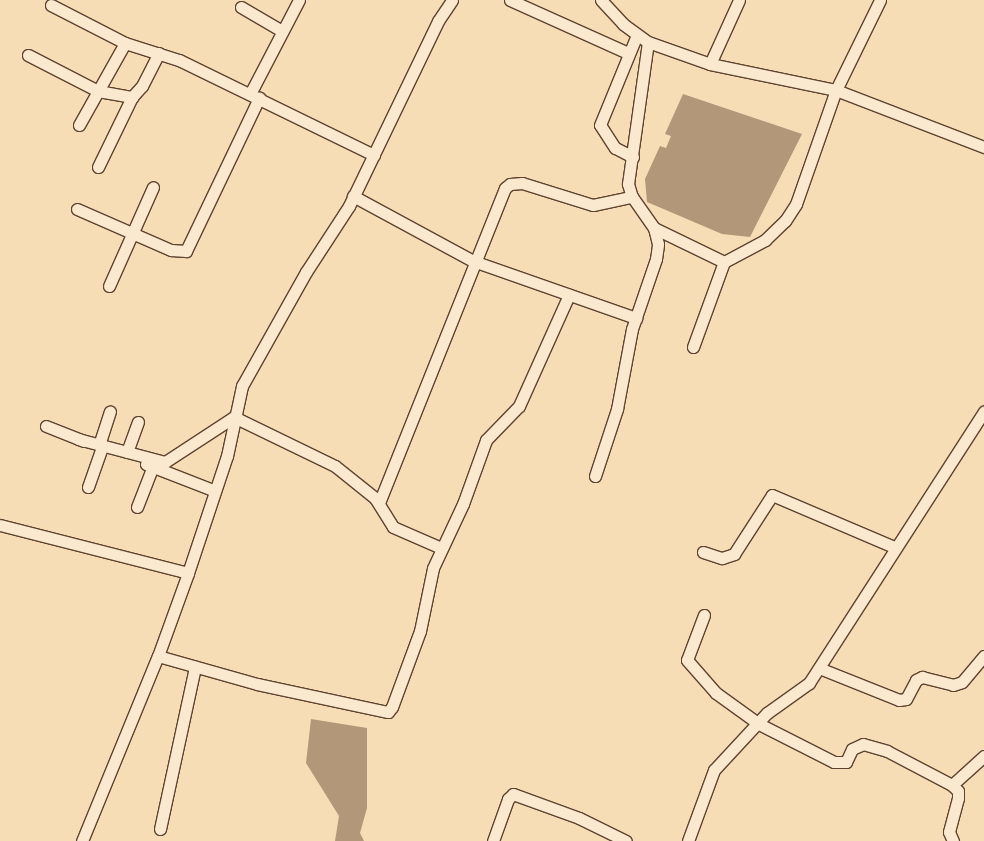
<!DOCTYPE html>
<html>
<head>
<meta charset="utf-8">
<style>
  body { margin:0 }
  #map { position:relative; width:984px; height:841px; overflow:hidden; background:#f7ddb5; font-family:"Libre Bodoni",serif }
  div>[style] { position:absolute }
  .water>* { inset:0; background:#b29779 }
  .roads { filter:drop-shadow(1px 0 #5e4330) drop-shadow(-1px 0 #5e4330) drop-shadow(0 1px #5e4330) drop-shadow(0 -1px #5e4330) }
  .minor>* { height:11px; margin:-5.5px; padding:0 5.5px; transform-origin:5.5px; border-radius:5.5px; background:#fae9cf }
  span { translate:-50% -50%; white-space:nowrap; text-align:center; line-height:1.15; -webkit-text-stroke:5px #fae9cf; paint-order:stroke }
</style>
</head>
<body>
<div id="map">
  <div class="water">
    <i style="clip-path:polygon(683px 94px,802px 134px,750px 237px,722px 234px,647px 202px,645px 179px,660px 146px,666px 148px,671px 136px,665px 134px)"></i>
    <i style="clip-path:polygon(311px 719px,367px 728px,367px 808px,360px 833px,364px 841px,335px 841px,339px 816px,306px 763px)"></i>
  </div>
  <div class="roads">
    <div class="minor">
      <i style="left:510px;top:0;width:129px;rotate:24.2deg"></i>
      <i style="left:601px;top:0;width:33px;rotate:47deg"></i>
      <i style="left:623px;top:24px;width:31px;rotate:36deg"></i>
      <i style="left:648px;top:42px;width:66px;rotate:19.5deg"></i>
      <i style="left:710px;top:64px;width:129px;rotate:11.7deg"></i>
      <i style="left:836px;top:90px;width:159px;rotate:21.1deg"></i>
      <i style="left:51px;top:5px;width:83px;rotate:27.2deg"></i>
      <i style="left:125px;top:43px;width:57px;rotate:17.5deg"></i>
      <i style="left:179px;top:60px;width:217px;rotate:26deg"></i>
      <i style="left:241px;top:7px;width:48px;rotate:30.3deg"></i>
      <i style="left:28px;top:55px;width:79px;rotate:27.2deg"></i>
      <i style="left:98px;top:91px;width:35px;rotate:10deg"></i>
      <i style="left:132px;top:97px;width:15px;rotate:-48deg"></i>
      <i style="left:142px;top:86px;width:37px;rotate:-63deg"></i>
      <i style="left:710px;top:64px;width:70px;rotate:-65.6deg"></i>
      <i style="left:250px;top:94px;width:106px;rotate:-62.5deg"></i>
      <i style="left:79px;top:125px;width:94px;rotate:-60.7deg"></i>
      <i style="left:633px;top:157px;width:20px;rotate:-153deg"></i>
      <i style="left:615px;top:148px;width:27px;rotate:-123deg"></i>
      <i style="left:600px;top:125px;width:97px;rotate:-67.7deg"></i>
      <i style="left:98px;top:167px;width:78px;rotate:-64.1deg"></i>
      <i style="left:353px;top:196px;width:136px;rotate:28.4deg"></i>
      <i style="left:473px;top:261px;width:173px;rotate:19.3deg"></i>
      <i style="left:77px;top:209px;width:103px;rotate:23.6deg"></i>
      <i style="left:171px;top:250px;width:15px;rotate:4deg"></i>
      <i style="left:186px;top:251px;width:170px;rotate:-64.5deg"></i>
      <i style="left:654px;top:228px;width:78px;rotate:25.9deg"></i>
      <i style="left:724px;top:262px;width:47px;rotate:-28.2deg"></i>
      <i style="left:765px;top:240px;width:28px;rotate:-44deg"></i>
      <i style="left:785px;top:221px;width:20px;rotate:-57deg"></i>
      <i style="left:796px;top:204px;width:121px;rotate:-70.7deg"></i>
      <i style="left:836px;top:90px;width:100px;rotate:-63.9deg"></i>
      <i style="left:109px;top:286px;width:108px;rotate:-66deg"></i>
      <i style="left:693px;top:347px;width:90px;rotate:-70deg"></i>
      <i style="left:46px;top:426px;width:41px;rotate:21.5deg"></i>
      <i style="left:78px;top:439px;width:90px;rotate:14.8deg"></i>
      <i style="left:165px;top:462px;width:82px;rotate:-33.1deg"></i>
      <i style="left:234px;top:417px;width:112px;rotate:25.9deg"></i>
      <i style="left:335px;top:466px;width:51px;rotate:38.7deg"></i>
      <i style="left:375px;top:498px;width:34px;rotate:58deg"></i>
      <i style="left:393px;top:527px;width:52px;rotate:23.6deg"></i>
      <i style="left:100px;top:442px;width:32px;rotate:-72deg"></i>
      <i style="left:127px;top:452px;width:32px;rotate:-70deg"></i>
      <i style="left:146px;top:464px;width:72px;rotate:21.2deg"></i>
      <i style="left:595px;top:476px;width:71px;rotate:-71.8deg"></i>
      <i style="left:617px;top:409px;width:81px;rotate:-79.4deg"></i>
      <i style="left:632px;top:329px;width:74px;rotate:-71.1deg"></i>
      <i style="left:656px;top:259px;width:15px;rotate:-82deg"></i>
      <i style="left:658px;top:244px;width:16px;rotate:-104deg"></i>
      <i style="left:654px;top:228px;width:38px;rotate:-125deg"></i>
      <i style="left:632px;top:197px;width:14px;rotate:-107deg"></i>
      <i style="left:628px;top:184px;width:143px;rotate:-82deg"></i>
      <i style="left:88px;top:487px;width:42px;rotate:-70.7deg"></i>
      <i style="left:379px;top:503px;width:339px;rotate:-68.2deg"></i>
      <i style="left:505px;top:188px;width:6px;rotate:-39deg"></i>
      <i style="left:510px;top:184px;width:12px;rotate:-5deg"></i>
      <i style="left:522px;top:183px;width:74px;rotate:17.2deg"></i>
      <i style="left:593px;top:205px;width:40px;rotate:-12deg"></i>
      <i style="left:137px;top:507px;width:44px;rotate:-68.7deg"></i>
      <i style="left:0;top:525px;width:194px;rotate:14.3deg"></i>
      <i style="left:703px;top:552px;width:20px;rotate:18deg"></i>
      <i style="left:722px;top:558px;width:13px;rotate:-18deg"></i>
      <i style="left:734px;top:554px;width:70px;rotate:-57.2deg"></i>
      <i style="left:772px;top:495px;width:133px;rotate:23.1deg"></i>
      <i style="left:704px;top:615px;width:48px;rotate:110.7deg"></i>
      <i style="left:687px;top:660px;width:44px;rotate:48.7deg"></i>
      <i style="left:716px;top:693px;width:53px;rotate:35.8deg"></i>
      <i style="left:759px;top:724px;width:84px;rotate:26.9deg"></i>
      <i style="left:834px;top:762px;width:12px"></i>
      <i style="left:846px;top:762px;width:14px;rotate:-65deg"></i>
      <i style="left:852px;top:749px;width:12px;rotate:-24deg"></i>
      <i style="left:863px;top:744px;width:25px;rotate:16deg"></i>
      <i style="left:887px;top:751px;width:73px;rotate:27.6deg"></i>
      <i style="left:952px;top:785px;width:8px;rotate:45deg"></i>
      <i style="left:958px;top:791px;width:7px;rotate:90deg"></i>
      <i style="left:958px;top:798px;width:35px;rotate:105deg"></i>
      <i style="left:949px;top:832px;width:10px;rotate:66deg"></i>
      <i style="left:158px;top:656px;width:103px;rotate:15.8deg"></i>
      <i style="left:257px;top:684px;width:134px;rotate:12.1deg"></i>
      <i style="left:388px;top:712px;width:6px;rotate:-51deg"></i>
      <i style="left:392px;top:707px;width:81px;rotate:-69.8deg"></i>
      <i style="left:420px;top:631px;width:64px;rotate:-78.3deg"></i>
      <i style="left:433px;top:568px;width:71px;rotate:-64.9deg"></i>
      <i style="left:463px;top:504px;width:68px;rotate:-70.2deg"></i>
      <i style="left:486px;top:440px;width:47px;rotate:-45.9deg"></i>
      <i style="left:519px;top:406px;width:122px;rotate:-65.8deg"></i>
      <i style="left:819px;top:668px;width:86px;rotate:21.8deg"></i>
      <i style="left:899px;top:700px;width:7px;rotate:-8deg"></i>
      <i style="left:906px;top:699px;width:21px;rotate:-62deg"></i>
      <i style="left:916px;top:680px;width:7px;rotate:-27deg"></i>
      <i style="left:922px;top:677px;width:32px;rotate:14deg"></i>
      <i style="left:953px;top:685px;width:9px;rotate:-18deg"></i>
      <i style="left:962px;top:682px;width:34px;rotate:-50deg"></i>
      <i style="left:952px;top:785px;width:43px;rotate:-42.2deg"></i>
      <i style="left:160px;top:829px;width:166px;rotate:-77.8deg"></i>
      <i style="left:82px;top:841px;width:200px;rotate:-67.7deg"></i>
      <i style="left:158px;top:656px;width:88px;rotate:-70.1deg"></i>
      <i style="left:188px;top:573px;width:123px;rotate:-71.6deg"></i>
      <i style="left:227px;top:456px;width:72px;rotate:-77.9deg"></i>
      <i style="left:242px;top:386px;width:131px;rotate:-60.7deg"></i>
      <i style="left:306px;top:272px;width:79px;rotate:-56.9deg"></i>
      <i style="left:349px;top:206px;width:205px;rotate:-64.3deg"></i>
      <i style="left:438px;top:21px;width:25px;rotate:-56deg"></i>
      <i style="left:493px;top:841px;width:45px;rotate:-70.3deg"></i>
      <i style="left:508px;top:799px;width:7px;rotate:-45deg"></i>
      <i style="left:513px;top:794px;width:70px;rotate:20deg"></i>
      <i style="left:579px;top:818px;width:52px;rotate:26.1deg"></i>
      <i style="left:688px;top:841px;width:76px;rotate:-69.9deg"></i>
      <i style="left:714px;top:770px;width:78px;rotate:-47.1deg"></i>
      <i style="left:767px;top:713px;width:52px;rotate:-35.5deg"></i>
      <i style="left:809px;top:683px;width:323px;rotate:-57.2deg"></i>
    </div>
  </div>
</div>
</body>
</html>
